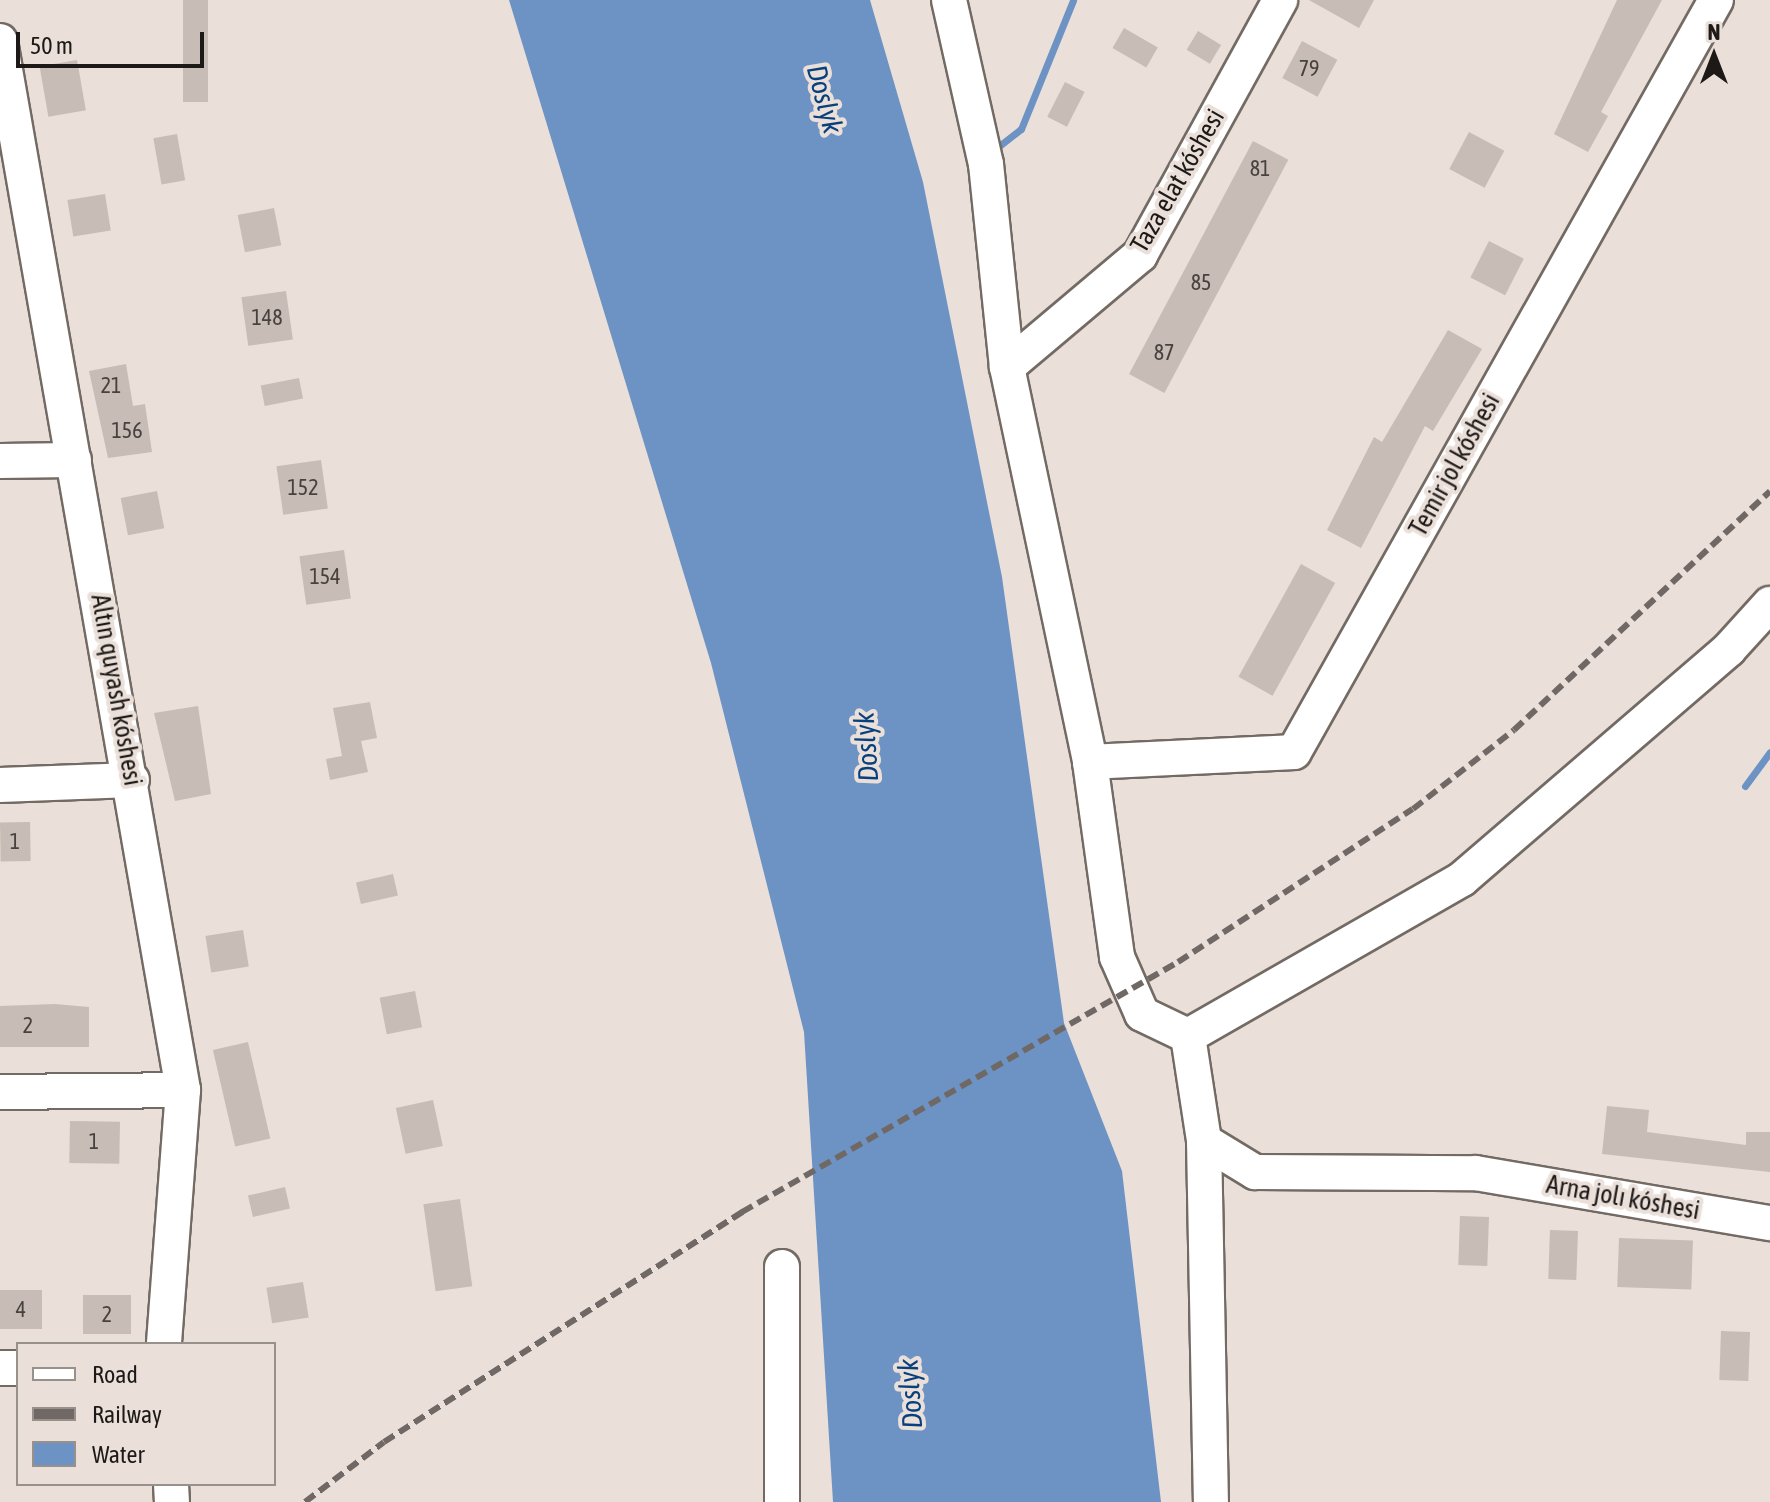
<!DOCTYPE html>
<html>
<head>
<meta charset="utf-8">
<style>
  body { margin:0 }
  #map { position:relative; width:1770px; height:1502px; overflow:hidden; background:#eadfd9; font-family:"Asap Condensed",sans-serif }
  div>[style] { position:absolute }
  .water>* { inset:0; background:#6c93c3 }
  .stream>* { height:7px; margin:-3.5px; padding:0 3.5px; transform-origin:3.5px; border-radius:3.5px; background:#6c93c3 }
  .building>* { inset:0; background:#c7bcb6; transform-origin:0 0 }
  .roads { filter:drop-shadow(2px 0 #736a64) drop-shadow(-2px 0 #736a64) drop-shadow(0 2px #736a64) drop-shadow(0 -2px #736a64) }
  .minor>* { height:34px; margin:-17px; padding:0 17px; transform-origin:17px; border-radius:17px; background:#fff }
  .rail>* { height:6px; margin-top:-3px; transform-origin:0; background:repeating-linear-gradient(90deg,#6f6865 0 12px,transparent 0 18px) }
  span { translate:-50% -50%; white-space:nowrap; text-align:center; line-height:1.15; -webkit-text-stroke:8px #eadfd9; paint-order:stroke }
  .number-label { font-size:22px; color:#48423f }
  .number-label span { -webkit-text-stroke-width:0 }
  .street-label { font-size:26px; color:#1d1917 }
  .water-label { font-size:28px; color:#07407c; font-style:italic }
  .legend { position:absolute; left:16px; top:1342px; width:260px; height:144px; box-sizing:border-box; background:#eadfd9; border:2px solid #98908b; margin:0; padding:10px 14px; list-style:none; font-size:24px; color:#1d1917 }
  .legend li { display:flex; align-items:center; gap:16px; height:40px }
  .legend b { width:40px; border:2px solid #98908b }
  .north { position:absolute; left:1674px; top:16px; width:80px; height:80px; -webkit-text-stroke:6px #eadfd9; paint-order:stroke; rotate:0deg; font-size:22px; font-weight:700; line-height:32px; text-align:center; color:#1d1917 }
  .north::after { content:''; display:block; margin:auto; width:28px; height:36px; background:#1d1917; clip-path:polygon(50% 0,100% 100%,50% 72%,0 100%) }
  .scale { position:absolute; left:16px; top:32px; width:188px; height:36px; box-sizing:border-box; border:4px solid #1d1917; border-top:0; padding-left:10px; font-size:24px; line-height:28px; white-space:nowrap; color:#1d1917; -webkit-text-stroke:6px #eadfd9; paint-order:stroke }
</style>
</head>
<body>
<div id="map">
  <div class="water">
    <i style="clip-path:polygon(509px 0,870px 0,923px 182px,1002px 577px,1064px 1023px,1122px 1171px,1161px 1502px,833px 1502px,804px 1032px,711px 663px)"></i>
  </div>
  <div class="stream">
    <i style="left:994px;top:150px;width:34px;rotate:-38deg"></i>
    <i style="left:1021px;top:129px;width:139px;rotate:-68deg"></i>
    <i style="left:1745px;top:786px;width:42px;rotate:-53.7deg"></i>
  </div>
  <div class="building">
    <i style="left:183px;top:0;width:25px;height:102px"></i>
    <i style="clip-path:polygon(1309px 0,1374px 0,1359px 28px)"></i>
    <i style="clip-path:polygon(1617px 0,1662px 0,1601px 112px,1608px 116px,1588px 152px,1554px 134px)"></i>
    <i style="left:1124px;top:28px;width:39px;height:23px;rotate:30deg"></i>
    <i style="left:1198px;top:31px;width:27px;height:22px;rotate:31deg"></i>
    <i style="left:1302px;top:41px;width:40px;height:42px;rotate:28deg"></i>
    <i style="left:77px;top:60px;width:51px;height:38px;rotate:80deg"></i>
    <i style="left:1065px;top:82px;width:22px;height:39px;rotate:27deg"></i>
    <i style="left:1469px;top:132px;width:40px;height:42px;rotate:28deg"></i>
    <i style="left:177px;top:134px;width:47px;height:24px;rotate:80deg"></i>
    <i style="left:1253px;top:141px;width:40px;height:264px;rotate:28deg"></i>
    <i style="left:105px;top:194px;width:37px;height:38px;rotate:81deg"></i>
    <i style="left:274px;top:208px;width:38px;height:37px;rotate:79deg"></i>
    <i style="left:1489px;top:241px;width:39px;height:41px;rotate:27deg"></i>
    <i style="left:286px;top:291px;width:49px;height:45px;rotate:82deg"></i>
    <i style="clip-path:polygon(1448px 330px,1482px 349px,1433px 431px,1425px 426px,1361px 548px,1327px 530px,1374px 437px,1382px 442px)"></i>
    <i style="clip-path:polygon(126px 364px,133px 406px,145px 404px,152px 452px,108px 458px,89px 371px)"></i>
    <i style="left:299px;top:378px;width:21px;height:39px;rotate:79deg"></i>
    <i style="left:321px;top:460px;width:49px;height:45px;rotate:82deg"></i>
    <i style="left:157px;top:491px;width:38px;height:37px;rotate:79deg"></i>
    <i style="left:344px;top:550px;width:49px;height:45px;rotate:82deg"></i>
    <i style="left:1301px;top:564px;width:39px;height:129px;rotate:29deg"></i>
    <i style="clip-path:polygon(370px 702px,377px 738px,361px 741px,368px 772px,330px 780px,326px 759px,342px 756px,333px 708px)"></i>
    <i style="clip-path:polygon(198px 706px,211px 794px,175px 801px,154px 713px)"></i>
    <i style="left:30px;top:822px;width:39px;height:30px;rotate:89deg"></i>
    <i style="left:393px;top:874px;width:22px;height:38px;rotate:77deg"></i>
    <i style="left:243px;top:930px;width:37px;height:38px;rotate:81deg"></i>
    <i style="left:415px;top:991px;width:37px;height:36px;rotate:79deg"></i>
    <i style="clip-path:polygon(55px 1004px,89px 1007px,89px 1047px,0 1047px,0 1006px)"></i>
    <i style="left:248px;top:1042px;width:99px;height:36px;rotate:77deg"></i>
    <i style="left:433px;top:1100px;width:47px;height:38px;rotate:78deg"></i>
    <i style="clip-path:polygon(1607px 1106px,1649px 1110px,1647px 1132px,1746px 1145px,1746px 1132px,1770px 1132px,1770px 1172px,1602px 1154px)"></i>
    <i style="left:70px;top:1121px;width:50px;height:42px;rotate:1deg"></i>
    <i style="left:285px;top:1187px;width:22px;height:38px;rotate:77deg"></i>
    <i style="left:460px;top:1199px;width:88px;height:37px;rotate:82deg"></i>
    <i style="left:1460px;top:1216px;width:29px;height:49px;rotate:2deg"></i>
    <i style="left:1550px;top:1230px;width:28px;height:49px;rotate:2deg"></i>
    <i style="left:1619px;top:1238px;width:74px;height:49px;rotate:2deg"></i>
    <i style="left:303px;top:1282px;width:36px;height:37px;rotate:81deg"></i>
    <i style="left:42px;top:1290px;width:39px;height:42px;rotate:90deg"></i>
    <i style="left:131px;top:1295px;width:39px;height:48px;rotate:90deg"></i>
    <i style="left:1721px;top:1331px;width:29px;height:49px;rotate:2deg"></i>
  </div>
  <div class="roads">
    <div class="minor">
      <i style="left:949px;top:0;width:168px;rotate:77.3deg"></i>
      <i style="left:986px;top:164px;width:204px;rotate:84.1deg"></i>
      <i style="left:1007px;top:367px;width:404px;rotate:78.1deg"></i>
      <i style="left:1090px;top:762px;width:197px;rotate:82.1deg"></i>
      <i style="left:1117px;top:957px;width:62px;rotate:66.3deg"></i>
      <i style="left:1142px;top:1014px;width:51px;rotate:25.6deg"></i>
      <i style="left:0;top:41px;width:1065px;rotate:80.1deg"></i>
      <i style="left:183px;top:1090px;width:255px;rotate:94.3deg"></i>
      <i style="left:1007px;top:367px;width:174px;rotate:-40.1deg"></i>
      <i style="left:1140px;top:255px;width:291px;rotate:-61.2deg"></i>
      <i style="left:0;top:461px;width:74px;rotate:-0.8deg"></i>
      <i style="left:1090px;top:762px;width:204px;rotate:-2.8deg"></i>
      <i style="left:1294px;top:752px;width:862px;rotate:-60.7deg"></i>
      <i style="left:0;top:785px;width:132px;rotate:-2.2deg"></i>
      <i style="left:1188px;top:1036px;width:316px;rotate:-29.8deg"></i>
      <i style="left:1462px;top:879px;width:352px;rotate:-40.7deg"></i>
      <i style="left:1729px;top:649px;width:61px;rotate:-47.7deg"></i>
      <i style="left:1188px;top:1036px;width:106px;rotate:81.3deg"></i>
      <i style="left:1204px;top:1141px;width:361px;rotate:88.9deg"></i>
      <i style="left:0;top:1092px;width:183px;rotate:-0.6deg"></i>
      <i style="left:1204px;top:1141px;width:60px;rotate:31.3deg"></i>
      <i style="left:1255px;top:1172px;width:221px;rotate:0.3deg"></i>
      <i style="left:1476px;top:1173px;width:298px;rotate:9.7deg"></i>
      <i style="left:782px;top:1267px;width:235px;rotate:90deg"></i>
      <i style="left:0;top:1368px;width:18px"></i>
      <i style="left:171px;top:1484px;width:18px;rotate:87deg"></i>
    </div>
  </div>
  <div class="rail">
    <i style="left:305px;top:1502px;width:99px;rotate:-37.2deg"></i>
    <i style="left:384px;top:1442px;width:426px;rotate:-32.7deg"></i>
    <i style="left:742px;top:1212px;width:503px;rotate:-29.83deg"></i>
    <i style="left:1178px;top:962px;width:280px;rotate:-33.1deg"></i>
    <i style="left:1413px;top:809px;width:128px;rotate:-38deg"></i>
    <i style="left:1514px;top:730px;width:350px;rotate:-43deg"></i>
  </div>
  <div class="number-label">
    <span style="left:1309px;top:69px">79</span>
    <span style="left:1260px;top:169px">81</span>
    <span style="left:1201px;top:283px">85</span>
    <span style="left:267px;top:318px">148</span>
    <span style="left:1164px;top:353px">87</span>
    <span style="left:111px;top:386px">21</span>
    <span style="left:127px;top:431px">156</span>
    <span style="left:303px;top:488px">152</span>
    <span style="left:325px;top:577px">154</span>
    <span style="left:15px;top:842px">1</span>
    <span style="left:28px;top:1026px">2</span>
    <span style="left:94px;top:1142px">1</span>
    <span style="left:21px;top:1310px">4</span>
    <span style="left:107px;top:1315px">2</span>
  </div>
  <div class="street-label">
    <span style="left:1178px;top:181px;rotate:-60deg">Taza elat kóshesi</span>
    <span style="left:1455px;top:465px;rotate:-61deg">Temir jol kóshesi</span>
    <span style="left:116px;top:690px;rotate:80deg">Altın quyash kóshesi</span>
    <span style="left:1623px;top:1198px;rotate:10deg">Arna jolı kóshesi</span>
  </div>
  <div class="water-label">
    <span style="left:825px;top:99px;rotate:75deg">Doslyk</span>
    <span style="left:866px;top:747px;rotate:-94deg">Doslyk</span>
    <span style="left:910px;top:1394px;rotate:-94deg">Doslyk</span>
  </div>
  <ul class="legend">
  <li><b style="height:10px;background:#fff"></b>Road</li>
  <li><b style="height:10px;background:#6f6865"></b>Railway</li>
  <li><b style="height:22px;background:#6c93c3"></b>Water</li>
  </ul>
  <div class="north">N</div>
  <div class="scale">50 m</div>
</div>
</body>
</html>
